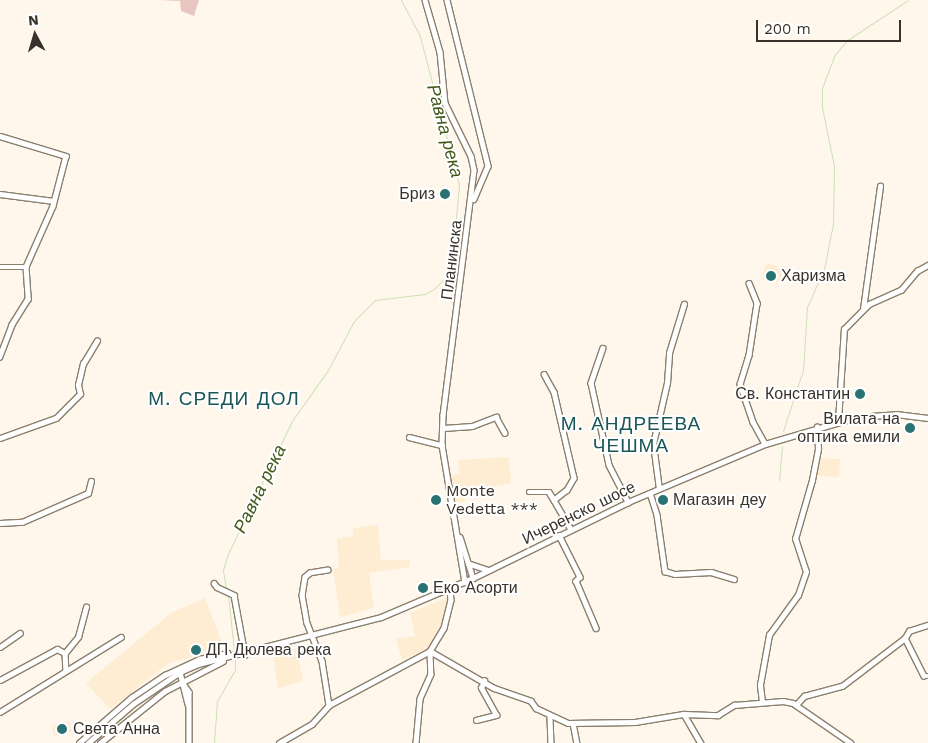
<!DOCTYPE html>
<html>
<head>
<meta charset="utf-8">
<style>
  body { margin:0 }
  #map { position:relative; width:928px; height:743px; overflow:hidden; background:#fff7eb; font-family:"Work Sans",sans-serif }
  div>[style] { position:absolute }
  .built>* { inset:0; background:#feedd2; transform-origin:0 0 }
  .green>* { inset:0; background:#e8c7c1 }
  .stream>* { height:1px; margin:-0.5px; padding:0 0.5px; transform-origin:0.5px; border-radius:0.5px; background:#cee0b6 }
  .roads { filter:drop-shadow(1px 0 #8a7f6d) drop-shadow(-1px 0 #8a7f6d) drop-shadow(0 1px #8a7f6d) drop-shadow(0 -1px #8a7f6d) }
  .minor>* { height:4.5px; margin:-2.25px; padding:0 2.25px; transform-origin:2.25px; border-radius:2.25px; background:#fff }
  .dots>* { width:14px; height:14px; translate:-50% -50%; box-sizing:border-box; border:2px solid #fff; border-radius:50% }
  span { translate:-50% -50%; white-space:nowrap; text-align:center; line-height:1.15; -webkit-text-stroke:4px #fff; paint-order:stroke }
  .poi-label { font-size:16px; color:#37322b }
  .right { translate:-100% -50%; text-align:right }
  .left { translate:0 -50%; text-align:left }
  .street-label { font-size:16px; color:#37322b }
  .water-label { font-size:18px; color:#425719; font-style:italic }
  .quarter-label { font-size:19px; color:#1a5657; letter-spacing:1px }
  .north { position:absolute; left:10px; top:10px; width:50px; height:50px; -webkit-text-stroke:4px #fff; paint-order:stroke; rotate:354deg; font-size:14px; font-weight:700; line-height:20px; text-align:center; color:#37322b }
  .north::after { content:''; display:block; margin:auto; width:18px; height:22px; background:#37322b; clip-path:polygon(50% 0,100% 100%,50% 72%,0 100%) }
  .scale { position:absolute; left:756px; top:20px; width:145px; height:22px; box-sizing:border-box; border:2px solid #37322b; border-top:0; padding-left:6px; font-size:15px; line-height:18px; white-space:nowrap; color:#37322b; -webkit-text-stroke:4px #fff; paint-order:stroke }
</style>
</head>
<body>
<div id="map">
  <div class="built">
    <i style="left:766px;top:263px;width:18px;height:17px;rotate:16deg"></i>
    <i style="clip-path:polygon(509px 457px,511px 483px,464px 493px,465px 502px,456px 504px,450px 476px,460px 474px,458px 460px)"></i>
    <i style="left:819px;top:458px;width:21px;height:18px;rotate:3deg"></i>
    <i style="clip-path:polygon(378px 525px,381px 560px,410px 560px,409px 567px,369px 573px,374px 608px,340px 617px,333px 569px,339px 567px,337px 539px,353px 536px,353px 528px)"></i>
    <i style="clip-path:polygon(449px 597px,446px 618px,429px 648px,402px 660px,396px 639px,415px 636px,410px 613px)"></i>
    <i style="clip-path:polygon(205px 598px,222px 643px,207px 653px,169px 663px,110px 709px,86px 683px,171px 613px)"></i>
    <i style="clip-path:polygon(297px 648px,303px 681px,278px 688px,273px 654px)"></i>
    <i style="left:69px;top:721px;width:11px;height:18px;rotate:75deg"></i>
  </div>
  <div class="green">
    <i style="clip-path:polygon(158px 0,199px 0,194px 16px,181px 11px,180px 1px)"></i>
  </div>
  <div class="stream">
    <i style="left:783px;top:431px;width:64px;rotate:-71.8deg"></i>
    <i style="left:803px;top:370px;width:63px;rotate:-86.4deg"></i>
    <i style="left:807px;top:307px;width:42px;rotate:-65.9deg"></i>
    <i style="left:824px;top:269px;width:46px;rotate:-78.7deg"></i>
    <i style="left:833px;top:224px;width:58px;rotate:-89deg"></i>
    <i style="left:834px;top:166px;width:60px;rotate:-101.5deg"></i>
    <i style="left:822px;top:107px;width:19px;rotate:-90deg"></i>
    <i style="left:822px;top:88px;width:34px;rotate:-69deg"></i>
    <i style="left:834px;top:56px;width:19px;rotate:-51deg"></i>
    <i style="left:846px;top:41px;width:74px;rotate:-33.5deg"></i>
    <i style="left:779px;top:480px;width:34px;rotate:-85deg"></i>
    <i style="left:226px;top:589px;width:19px;rotate:-99deg"></i>
    <i style="left:223px;top:570px;width:15px;rotate:-74deg"></i>
    <i style="left:227px;top:556px;width:150px;rotate:-64.3deg"></i>
    <i style="left:292px;top:421px;width:62px;rotate:-54.8deg"></i>
    <i style="left:328px;top:370px;width:55px;rotate:-62deg"></i>
    <i style="left:354px;top:321px;width:30px;rotate:-45deg"></i>
    <i style="left:375px;top:300px;width:50px;rotate:-6.8deg"></i>
    <i style="left:425px;top:294px;width:12px;rotate:-31deg"></i>
    <i style="left:435px;top:288px;width:16px;rotate:-45deg"></i>
    <i style="left:446px;top:277px;width:17px;rotate:-69deg"></i>
    <i style="left:452px;top:261px;width:76px;rotate:-84.7deg"></i>
    <i style="left:459px;top:185px;width:154px;rotate:-104.7deg"></i>
    <i style="left:420px;top:36px;width:41px;rotate:-117.8deg"></i>
    <i style="left:228px;top:595px;width:55px;rotate:83.8deg"></i>
    <i style="left:214px;top:743px;width:42px;rotate:-85.9deg"></i>
    <i style="left:217px;top:701px;width:36px;rotate:-60deg"></i>
    <i style="left:235px;top:670px;width:12px;rotate:-90deg"></i>
  </div>
  <div class="roads">
    <div class="minor">
      <i style="left:425px;top:0;width:54px;rotate:73.9deg"></i>
      <i style="left:440px;top:52px;width:51px;rotate:84.4deg"></i>
      <i style="left:445px;top:103px;width:59px;rotate:63.9deg"></i>
      <i style="left:471px;top:156px;width:14px;rotate:78deg"></i>
      <i style="left:474px;top:170px;width:247px;rotate:97.2deg"></i>
      <i style="left:443px;top:415px;width:30px;rotate:92deg"></i>
      <i style="left:442px;top:445px;width:139px;rotate:80.5deg"></i>
      <i style="left:447px;top:0;width:171px;rotate:76.1deg"></i>
      <i style="left:488px;top:166px;width:36px;rotate:113deg"></i>
      <i style="left:0;top:136px;width:69px;rotate:16.9deg"></i>
      <i style="left:66px;top:156px;width:52px;rotate:104.6deg"></i>
      <i style="left:53px;top:206px;width:67px;rotate:113.9deg"></i>
      <i style="left:26px;top:267px;width:32px;rotate:86deg"></i>
      <i style="left:28px;top:299px;width:31px;rotate:122deg"></i>
      <i style="left:12px;top:325px;width:34px;rotate:111deg"></i>
      <i style="left:0;top:194px;width:54px;rotate:7.4deg"></i>
      <i style="left:0;top:267px;width:26px"></i>
      <i style="left:749px;top:283px;width:22px;rotate:68deg"></i>
      <i style="left:757px;top:303px;width:53px;rotate:98.7deg"></i>
      <i style="left:749px;top:355px;width:30px;rotate:107deg"></i>
      <i style="left:740px;top:384px;width:40px;rotate:71.1deg"></i>
      <i style="left:753px;top:422px;width:25px;rotate:61deg"></i>
      <i style="left:863px;top:309px;width:124px;rotate:-82.1deg"></i>
      <i style="left:603px;top:348px;width:37px;rotate:109deg"></i>
      <i style="left:591px;top:383px;width:84px;rotate:77.6deg"></i>
      <i style="left:609px;top:465px;width:42px;rotate:62.8deg"></i>
      <i style="left:544px;top:374px;width:21px;rotate:61deg"></i>
      <i style="left:554px;top:392px;width:88px;rotate:76.9deg"></i>
      <i style="left:574px;top:478px;width:14px;rotate:120deg"></i>
      <i style="left:567px;top:490px;width:16px;rotate:142deg"></i>
      <i style="left:554px;top:500px;width:34px;rotate:60deg"></i>
      <i style="left:838px;top:421px;width:92px;rotate:-86.3deg"></i>
      <i style="left:844px;top:329px;width:35px;rotate:-45deg"></i>
      <i style="left:869px;top:304px;width:35px;rotate:-24deg"></i>
      <i style="left:901px;top:290px;width:25px;rotate:-50deg"></i>
      <i style="left:917px;top:271px;width:13px;rotate:-29deg"></i>
      <i style="left:443px;top:428px;width:29px;rotate:-4deg"></i>
      <i style="left:472px;top:426px;width:26px;rotate:-21deg"></i>
      <i style="left:496px;top:417px;width:18px;rotate:61deg"></i>
      <i style="left:409px;top:437px;width:34px;rotate:14deg"></i>
      <i style="left:0;top:438px;width:59px;rotate:-19.7deg"></i>
      <i style="left:56px;top:418px;width:34px;rotate:-45deg"></i>
      <i style="left:80px;top:394px;width:9px;rotate:-103deg"></i>
      <i style="left:78px;top:385px;width:22px;rotate:-77deg"></i>
      <i style="left:83px;top:364px;width:27px;rotate:-59deg"></i>
      <i style="left:659px;top:489px;width:45px;rotate:-97.6deg"></i>
      <i style="left:653px;top:444px;width:63px;rotate:-77.1deg"></i>
      <i style="left:667px;top:383px;width:30px;rotate:-86deg"></i>
      <i style="left:669px;top:353px;width:51px;rotate:-73deg"></i>
      <i style="left:529px;top:492px;width:20px"></i>
      <i style="left:549px;top:492px;width:9px;rotate:58deg"></i>
      <i style="left:650px;top:493px;width:23px;rotate:72deg"></i>
      <i style="left:657px;top:515px;width:57px;rotate:81.9deg"></i>
      <i style="left:665px;top:571px;width:10px;rotate:17deg"></i>
      <i style="left:675px;top:574px;width:36px;rotate:-3deg"></i>
      <i style="left:711px;top:572px;width:24px;rotate:17deg"></i>
      <i style="left:0;top:523px;width:22px;rotate:-3deg"></i>
      <i style="left:22px;top:522px;width:72px;rotate:-23.7deg"></i>
      <i style="left:88px;top:493px;width:12px;rotate:-76deg"></i>
      <i style="left:559px;top:535px;width:47px;rotate:63.4deg"></i>
      <i style="left:580px;top:577px;width:6px;rotate:135deg"></i>
      <i style="left:576px;top:581px;width:51px;rotate:66.9deg"></i>
      <i style="left:460px;top:537px;width:43px;rotate:72.4deg"></i>
      <i style="left:470px;top:564px;width:19px;rotate:18deg"></i>
      <i style="left:328px;top:570px;width:18px;rotate:171deg"></i>
      <i style="left:310px;top:573px;width:6px;rotate:141deg"></i>
      <i style="left:305px;top:577px;width:18px;rotate:99deg"></i>
      <i style="left:302px;top:595px;width:28px;rotate:80deg"></i>
      <i style="left:307px;top:623px;width:41px;rotate:68.5deg"></i>
      <i style="left:322px;top:661px;width:45px;rotate:81deg"></i>
      <i style="left:329px;top:705px;width:115px;rotate:-28.1deg"></i>
      <i style="left:430px;top:651px;width:23px;rotate:88deg"></i>
      <i style="left:431px;top:674px;width:27px;rotate:114deg"></i>
      <i style="left:420px;top:699px;width:44px;rotate:95.2deg"></i>
      <i style="left:214px;top:583px;width:5px;rotate:53deg"></i>
      <i style="left:217px;top:587px;width:19px;rotate:25deg"></i>
      <i style="left:234px;top:595px;width:61px;rotate:79.6deg"></i>
      <i style="left:450px;top:589px;width:11px;rotate:85deg"></i>
      <i style="left:451px;top:600px;width:29px;rotate:104deg"></i>
      <i style="left:444px;top:628px;width:27px;rotate:121deg"></i>
      <i style="left:430px;top:651px;width:74px;rotate:30deg"></i>
      <i style="left:494px;top:688px;width:39px;rotate:19deg"></i>
      <i style="left:531px;top:701px;width:9px;rotate:54deg"></i>
      <i style="left:536px;top:708px;width:35px;rotate:25deg"></i>
      <i style="left:568px;top:723px;width:67px;rotate:-0.9deg"></i>
      <i style="left:635px;top:722px;width:50px;rotate:-9.3deg"></i>
      <i style="left:684px;top:714px;width:34px;rotate:60deg"></i>
      <i style="left:905px;top:638px;width:42px;rotate:63.4deg"></i>
      <i style="left:924px;top:676px;width:3px"></i>
      <i style="left:0;top:647px;width:24px;rotate:-35deg"></i>
      <i style="left:65px;top:653px;width:21px;rotate:-51deg"></i>
      <i style="left:78px;top:637px;width:31px;rotate:-75deg"></i>
      <i style="left:180px;top:672px;width:33px;rotate:76deg"></i>
      <i style="left:0;top:680px;width:65px;rotate:-28.5deg"></i>
      <i style="left:57px;top:649px;width:9px;rotate:27deg"></i>
      <i style="left:65px;top:653px;width:17px;rotate:87deg"></i>
      <i style="left:182px;top:682px;width:12px;rotate:55deg"></i>
      <i style="left:189px;top:692px;width:51px;rotate:90deg"></i>
      <i style="left:762px;top:702px;width:17px;rotate:-97deg"></i>
      <i style="left:760px;top:685px;width:51px;rotate:-79.8deg"></i>
      <i style="left:769px;top:635px;width:49px;rotate:-54.1deg"></i>
      <i style="left:798px;top:595px;width:24px;rotate:-71deg"></i>
      <i style="left:806px;top:572px;width:35px;rotate:-108deg"></i>
      <i style="left:795px;top:539px;width:61px;rotate:-73.9deg"></i>
      <i style="left:812px;top:480px;width:32px;rotate:-79deg"></i>
      <i style="left:818px;top:449px;width:22px;rotate:-93deg"></i>
      <i style="left:796px;top:705px;width:12px;rotate:-48deg"></i>
      <i style="left:804px;top:696px;width:39px;rotate:-15deg"></i>
      <i style="left:842px;top:686px;width:79px;rotate:-37.3deg"></i>
      <i style="left:905px;top:638px;width:8px;rotate:-60deg"></i>
      <i style="left:909px;top:631px;width:20px;rotate:-18deg"></i>
      <i style="left:0;top:712px;width:142px;rotate:-31.8deg"></i>
      <i style="left:684px;top:714px;width:34px;rotate:2deg"></i>
      <i style="left:718px;top:715px;width:19px;rotate:-32deg"></i>
      <i style="left:734px;top:705px;width:49px;rotate:-4.7deg"></i>
      <i style="left:783px;top:701px;width:10px;rotate:11deg"></i>
      <i style="left:793px;top:703px;width:70px;rotate:34.6deg"></i>
      <i style="left:550px;top:717px;width:26px;rotate:88deg"></i>
      <i style="left:476px;top:720px;width:21px;rotate:-14deg"></i>
      <i style="left:496px;top:715px;width:31px;rotate:-119deg"></i>
      <i style="left:481px;top:688px;width:8px;rotate:-67deg"></i>
      <i style="left:573px;top:723px;width:20px;rotate:79deg"></i>
      <i style="left:79px;top:743px;width:70px;rotate:-41deg"></i>
      <i style="left:132px;top:697px;width:40px;rotate:-34deg"></i>
      <i style="left:165px;top:675px;width:38px;rotate:-25deg"></i>
      <i style="left:199px;top:659px;width:29px;rotate:-12deg"></i>
      <i style="left:88px;top:743px;width:60px;rotate:-40.9deg"></i>
      <i style="left:133px;top:704px;width:57px;rotate:-34.2deg"></i>
      <i style="left:180px;top:672px;width:20px;rotate:-24deg"></i>
      <i style="left:198px;top:664px;width:189px;rotate:-14.4deg"></i>
      <i style="left:381px;top:617px;width:100px;rotate:-23deg"></i>
      <i style="left:473px;top:578px;width:173px;rotate:-26.1deg"></i>
      <i style="left:628px;top:502px;width:149px;rotate:-22.9deg"></i>
      <i style="left:765px;top:444px;width:96px;rotate:-16.4deg"></i>
      <i style="left:857px;top:417px;width:39px;rotate:-4deg"></i>
      <i style="left:896px;top:414px;width:32px;rotate:7deg"></i>
      <i style="left:100px;top:743px;width:83px;rotate:-38.7deg"></i>
      <i style="left:165px;top:691px;width:65px;rotate:-27.3deg"></i>
      <i style="left:279px;top:743px;width:38px;rotate:-30deg"></i>
      <i style="left:312px;top:724px;width:25px;rotate:-48deg"></i>
    </div>
  </div>
  <div class="dots">
    <i style="left:445px;top:194px;background:#287274"></i>
    <i style="left:771px;top:276px;background:#287274"></i>
    <i style="left:860px;top:394px;background:#287274"></i>
    <i style="left:910px;top:428px;background:#287274"></i>
    <i style="left:436px;top:500px;background:#287274"></i>
    <i style="left:663px;top:500px;background:#287274"></i>
    <i style="left:423px;top:588px;background:#287274"></i>
    <i style="left:196px;top:650px;background:#287274"></i>
    <i style="left:62px;top:729px;background:#287274"></i>
  </div>
  <div class="poi-label">
    <span class="right" style="left:435px;top:194px">Бриз</span>
    <span class="left" style="left:781px;top:276px">Харизма</span>
    <span class="right" style="left:850px;top:394px">Св. Константин</span>
    <span class="right" style="left:900px;top:428px">Вилата на<br>оптика емили</span>
    <span class="left" style="left:446px;top:500px">Monte<br>Vedetta ***</span>
    <span class="left" style="left:673px;top:500px">Магазин деу</span>
    <span class="left" style="left:433px;top:588px">Еко Асорти</span>
    <span class="left" style="left:206px;top:650px">ДП Дюлева река</span>
    <span class="left" style="left:73px;top:729px">Света Анна</span>
  </div>
  <div class="street-label">
    <span style="left:452px;top:260px;rotate:-83deg">Планинска</span>
    <span style="left:579px;top:513px;rotate:-26deg">Ичеренско шосе</span>
  </div>
  <div class="water-label">
    <span style="left:445px;top:131px;rotate:75deg">Равна река</span>
    <span style="left:260px;top:489px;rotate:-64deg">Равна река</span>
  </div>
  <div class="quarter-label">
    <span style="left:224px;top:399px">М. СРЕДИ ДОЛ</span>
    <span style="left:631px;top:435px">М. АНДРЕЕВА<br>ЧЕШМА</span>
  </div>
  <div class="north">N</div>
  <div class="scale">200 m</div>
</div>
</body>
</html>
